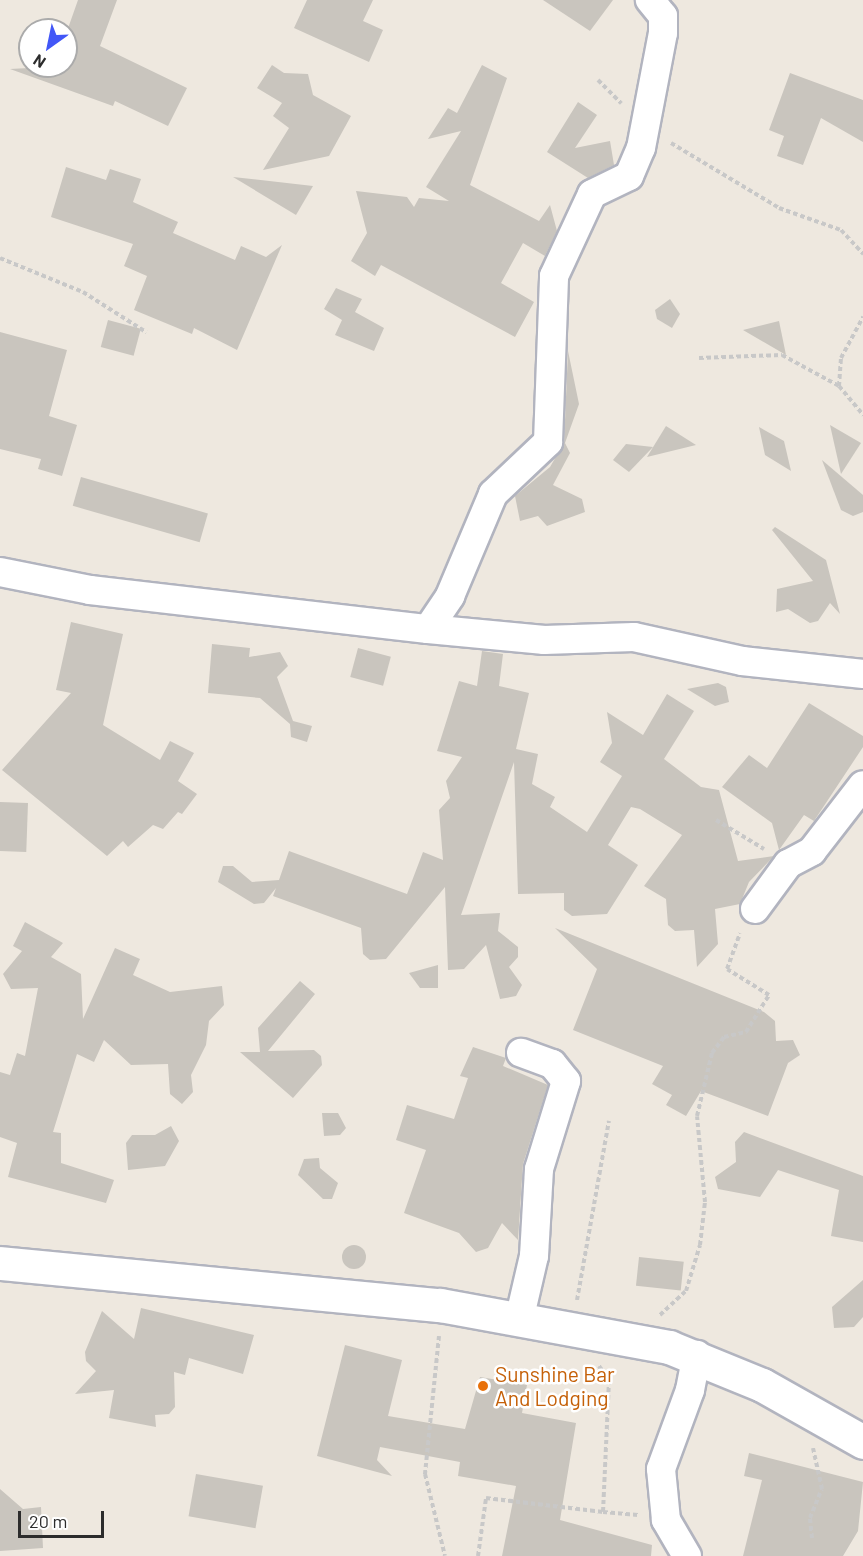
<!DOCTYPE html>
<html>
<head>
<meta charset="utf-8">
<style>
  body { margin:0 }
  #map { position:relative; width:863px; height:1556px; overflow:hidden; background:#eee8df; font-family:Barlow,sans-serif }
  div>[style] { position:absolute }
  .building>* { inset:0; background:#c9c5be; transform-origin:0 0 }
  .round { border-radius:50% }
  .path>* { height:4px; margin-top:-2px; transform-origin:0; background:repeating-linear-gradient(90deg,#c8c8c8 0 4.5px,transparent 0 7.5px) }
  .roads { filter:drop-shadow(2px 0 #b2b4bf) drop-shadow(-2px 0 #b2b4bf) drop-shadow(0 2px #b2b4bf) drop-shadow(0 -2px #b2b4bf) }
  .street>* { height:28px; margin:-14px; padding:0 14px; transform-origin:14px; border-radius:14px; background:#fff }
  .secondary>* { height:33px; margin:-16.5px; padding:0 16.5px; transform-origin:16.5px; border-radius:16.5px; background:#fff }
  .dots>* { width:16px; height:16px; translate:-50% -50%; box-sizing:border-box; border:3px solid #fff; border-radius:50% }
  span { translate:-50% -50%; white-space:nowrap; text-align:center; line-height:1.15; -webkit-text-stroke:5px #fff; paint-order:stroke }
  .food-label { font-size:21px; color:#c56008 }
  .left { translate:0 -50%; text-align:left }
  .north { position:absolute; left:18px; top:18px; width:60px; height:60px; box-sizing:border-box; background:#fff; border:2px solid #ababab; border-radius:50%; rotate:213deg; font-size:16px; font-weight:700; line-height:24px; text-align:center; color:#2c2c2c }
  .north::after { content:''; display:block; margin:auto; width:21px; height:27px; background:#4257f7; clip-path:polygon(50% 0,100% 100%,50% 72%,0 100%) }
  .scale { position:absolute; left:18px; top:1511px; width:86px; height:27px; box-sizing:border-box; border:3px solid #2c2c2c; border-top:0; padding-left:8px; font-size:18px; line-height:21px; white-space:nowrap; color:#2c2c2c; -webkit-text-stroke:4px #fff; paint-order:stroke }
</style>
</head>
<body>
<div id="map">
  <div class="building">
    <i style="clip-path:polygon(78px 0,117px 0,100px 46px,187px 88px,168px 126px,115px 101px,113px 106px,10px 69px,66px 66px,66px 34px)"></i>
    <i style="clip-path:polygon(307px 0,373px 0,363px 21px,383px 30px,369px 62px,294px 28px)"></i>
    <i style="clip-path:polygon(543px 0,613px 0,590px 31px)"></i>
    <i style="clip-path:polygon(272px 65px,284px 73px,308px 74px,313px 95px,351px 116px,329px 156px,263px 170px,289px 128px,273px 116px,282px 103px,257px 88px)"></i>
    <i style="clip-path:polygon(482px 65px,507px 78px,470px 185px,539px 221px,550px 205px,557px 231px,545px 256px,523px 243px,501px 283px,534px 302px,515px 337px,381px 265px,375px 276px,351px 261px,367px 233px,356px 191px,407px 197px,414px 207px,419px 198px,449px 201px,426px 187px,461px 131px,428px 139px,448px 108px,457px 113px)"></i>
    <i style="clip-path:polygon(790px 73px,863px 100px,863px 142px,821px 118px,803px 165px,777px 156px,784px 136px,769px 130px)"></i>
    <i style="clip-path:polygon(578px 102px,597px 115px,575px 148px,610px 141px,614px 165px,588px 178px,547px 152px)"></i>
    <i style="clip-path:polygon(66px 167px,106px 180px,110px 169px,141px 179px,133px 202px,178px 222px,173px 233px,235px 260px,241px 246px,266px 257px,282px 245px,237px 350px,194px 328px,192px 334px,134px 310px,147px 276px,124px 266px,133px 244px,51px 217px)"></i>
    <i style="clip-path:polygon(233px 177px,313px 186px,296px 215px)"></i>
    <i style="clip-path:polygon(336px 288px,362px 299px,355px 312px,384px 328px,374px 351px,335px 335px,342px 320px,324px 309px)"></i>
    <i style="clip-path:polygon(670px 299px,680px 314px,672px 328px,657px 319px,655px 310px)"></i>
    <i style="left:108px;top:320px;width:34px;height:28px;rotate:15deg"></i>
    <i style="clip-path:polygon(779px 321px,786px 355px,743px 330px)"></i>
    <i style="clip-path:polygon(0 332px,67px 350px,49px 416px,77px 425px,62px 476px,38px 469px,41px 459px,0 449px)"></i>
    <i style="clip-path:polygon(568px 351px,579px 404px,565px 443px,570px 453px,553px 485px,582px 499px,585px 512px,547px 526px,538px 516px,520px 521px,515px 496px,550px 467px,564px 443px)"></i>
    <i style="clip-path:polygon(830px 425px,861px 443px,841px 474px)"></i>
    <i style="clip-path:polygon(666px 426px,696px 445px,647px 457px)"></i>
    <i style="clip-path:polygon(759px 427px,784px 441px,791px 471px,765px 455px)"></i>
    <i style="clip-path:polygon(626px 444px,653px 447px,629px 472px,613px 460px)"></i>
    <i style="clip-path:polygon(822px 460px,863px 495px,863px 512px,853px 516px,841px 510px)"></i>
    <i style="left:81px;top:477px;width:132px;height:30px;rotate:16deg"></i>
    <i style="clip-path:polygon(775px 527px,826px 560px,840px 614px,830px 603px,818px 621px,810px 623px,788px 609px,776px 612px,777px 589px,813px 581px,772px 530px)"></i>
    <i style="clip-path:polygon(71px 622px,123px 634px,103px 725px,160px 760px,170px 741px,194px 753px,178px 781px,197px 794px,182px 814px,178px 812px,163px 829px,153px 825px,128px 847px,123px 841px,107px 856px,2px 770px,71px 693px,56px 690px)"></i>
    <i style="clip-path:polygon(212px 644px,250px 648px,249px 657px,280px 652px,288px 666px,277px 677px,293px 721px,312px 726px,307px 742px,291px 737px,290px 724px,260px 698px,208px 693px)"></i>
    <i style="left:358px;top:648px;width:34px;height:30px;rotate:15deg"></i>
    <i style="clip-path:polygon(482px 651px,503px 654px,499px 686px,529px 693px,516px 749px,538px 754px,532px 784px,555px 797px,550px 807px,587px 832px,622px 776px,600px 762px,612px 743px,607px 712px,643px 735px,667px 694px,694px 711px,664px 759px,701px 787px,719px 790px,738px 861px,774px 856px,749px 882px,740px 904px,715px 909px,718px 944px,697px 967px,694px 930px,675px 931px,668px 925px,666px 899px,644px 886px,682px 835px,640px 809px,631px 807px,608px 845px,638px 865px,607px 914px,572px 916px,564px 910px,564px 893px,518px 894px,514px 762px,461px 915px,500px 913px,498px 931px,518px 947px,518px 957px,509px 967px,522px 985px,516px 996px,500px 999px,486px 945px,464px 969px,448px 970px,445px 887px,386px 959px,370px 960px,363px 954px,361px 928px,273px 896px,276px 888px,264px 903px,254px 904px,218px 882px,223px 866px,233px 866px,252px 882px,279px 880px,289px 851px,407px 894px,423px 852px,443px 860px,439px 810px,450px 798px,446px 781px,462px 757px,437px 751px,459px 681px,477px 686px)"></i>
    <i style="clip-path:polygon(718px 683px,726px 687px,729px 702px,715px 706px,687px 689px)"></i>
    <i style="clip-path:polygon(809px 703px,863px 736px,863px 747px,814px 821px,804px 815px,779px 850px,772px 823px,722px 787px,749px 755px,767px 768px)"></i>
    <i style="left:0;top:802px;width:28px;height:49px;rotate:2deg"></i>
    <i style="clip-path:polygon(25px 922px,63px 943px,51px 957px,81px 974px,83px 1019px,115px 948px,140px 959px,133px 975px,170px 992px,222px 986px,224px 1005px,209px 1021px,206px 1045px,191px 1075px,193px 1092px,182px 1104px,170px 1094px,168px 1064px,131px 1065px,104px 1040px,94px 1062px,77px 1054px,53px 1132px,61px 1133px,61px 1163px,114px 1180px,106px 1203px,8px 1177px,17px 1143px,0 1137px,0 1072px,10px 1075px,17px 1053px,25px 1056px,38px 988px,11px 989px,3px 974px,22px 951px,13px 946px)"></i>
    <i style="clip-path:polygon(555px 928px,764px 1012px,775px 1021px,776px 1041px,793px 1040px,800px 1055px,788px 1063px,768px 1116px,701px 1091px,686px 1116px,666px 1105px,672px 1095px,652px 1084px,663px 1066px,573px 1030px,597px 969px)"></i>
    <i style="clip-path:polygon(438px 965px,438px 988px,420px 988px,409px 973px)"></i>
    <i style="clip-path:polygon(300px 981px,315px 994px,268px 1051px,314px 1050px,321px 1056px,322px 1065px,293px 1098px,240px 1052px,260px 1052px,258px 1028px)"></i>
    <i style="clip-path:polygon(473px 1047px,506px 1058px,503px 1066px,548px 1085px,523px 1164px,518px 1240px,502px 1223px,488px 1248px,476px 1252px,459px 1233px,404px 1213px,426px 1150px,396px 1140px,407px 1105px,454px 1119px,468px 1078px,460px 1076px)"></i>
    <i style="clip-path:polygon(322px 1113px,338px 1113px,346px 1128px,340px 1135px,324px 1136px)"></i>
    <i style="clip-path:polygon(171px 1126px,179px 1141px,165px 1166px,128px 1170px,126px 1143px,132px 1135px,155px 1135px)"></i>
    <i style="clip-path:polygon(744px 1132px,863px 1176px,863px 1242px,831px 1236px,839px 1190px,778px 1170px,760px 1197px,718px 1189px,715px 1177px,736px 1162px,735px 1142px)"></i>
    <i style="clip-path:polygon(319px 1158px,320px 1168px,338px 1183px,332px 1199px,323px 1199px,298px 1175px,304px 1159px)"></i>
    <i class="round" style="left:342px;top:1245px;width:24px;height:24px"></i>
    <i style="left:639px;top:1257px;width:45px;height:29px;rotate:6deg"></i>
    <i style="clip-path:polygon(863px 1280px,863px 1317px,854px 1327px,834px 1328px,832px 1307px)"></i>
    <i style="clip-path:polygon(141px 1308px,254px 1335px,243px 1374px,189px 1358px,185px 1375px,174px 1372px,175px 1407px,169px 1414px,155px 1415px,156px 1427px,109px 1418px,114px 1390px,75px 1394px,96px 1371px,86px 1361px,85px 1352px,102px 1311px,134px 1339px)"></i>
    <i style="clip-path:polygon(345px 1345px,402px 1360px,388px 1416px,465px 1429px,480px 1377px,527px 1385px,522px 1413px,576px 1423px,560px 1520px,652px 1545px,651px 1556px,502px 1556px,516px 1486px,458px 1476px,460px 1462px,380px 1447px,377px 1460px,392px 1476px,317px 1456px)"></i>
    <i style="clip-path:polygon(749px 1453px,863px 1482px,858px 1531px,843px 1556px,743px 1556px,762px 1480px,744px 1476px)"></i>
    <i style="left:196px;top:1474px;width:68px;height:43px;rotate:10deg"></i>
    <i style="clip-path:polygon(0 1489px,23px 1509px,41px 1507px,43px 1548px,0 1551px)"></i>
  </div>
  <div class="path">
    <i style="left:598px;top:80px;width:33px;rotate:45deg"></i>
    <i style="left:671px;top:143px;width:126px;rotate:31deg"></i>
    <i style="left:779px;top:208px;width:66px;rotate:19.5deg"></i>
    <i style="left:841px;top:230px;width:33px;rotate:47deg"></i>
    <i style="left:0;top:258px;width:90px;rotate:22.3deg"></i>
    <i style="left:83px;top:292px;width:75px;rotate:32.4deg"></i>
    <i style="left:699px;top:358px;width:83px;rotate:-2.1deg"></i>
    <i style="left:782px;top:355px;width:65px;rotate:28.5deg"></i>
    <i style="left:839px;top:386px;width:38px;rotate:50deg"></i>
    <i style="left:839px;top:386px;width:28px;rotate:-86deg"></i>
    <i style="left:841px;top:358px;width:47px;rotate:-61.8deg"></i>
    <i style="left:716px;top:820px;width:56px;rotate:31.1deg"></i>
    <i style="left:577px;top:1300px;width:182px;rotate:-79.9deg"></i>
    <i style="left:660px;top:1315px;width:35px;rotate:-43deg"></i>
    <i style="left:686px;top:1291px;width:48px;rotate:-73.1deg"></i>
    <i style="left:700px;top:1245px;width:43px;rotate:-83.4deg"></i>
    <i style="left:705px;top:1202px;width:86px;rotate:-95.3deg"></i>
    <i style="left:697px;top:1116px;width:65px;rotate:-76.6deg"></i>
    <i style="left:712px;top:1053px;width:20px;rotate:-53deg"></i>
    <i style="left:724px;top:1037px;width:23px;rotate:-13deg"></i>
    <i style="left:746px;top:1032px;width:44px;rotate:-58.1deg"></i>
    <i style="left:769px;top:995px;width:49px;rotate:-148.2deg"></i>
    <i style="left:727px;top:969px;width:38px;rotate:-70deg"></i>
    <i style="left:439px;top:1336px;width:139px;rotate:95.8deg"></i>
    <i style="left:425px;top:1474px;width:84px;rotate:76.3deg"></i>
    <i style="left:599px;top:1366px;width:17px;rotate:54deg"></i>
    <i style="left:609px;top:1380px;width:132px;rotate:92.6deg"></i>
    <i style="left:603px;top:1512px;width:35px;rotate:5deg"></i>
    <i style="left:812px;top:1538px;width:20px;rotate:-96deg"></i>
    <i style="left:810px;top:1518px;width:31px;rotate:-68deg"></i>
    <i style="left:822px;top:1489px;width:42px;rotate:-102.4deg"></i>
    <i style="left:478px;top:1556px;width:59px;rotate:-82.1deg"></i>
    <i style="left:486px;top:1498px;width:118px;rotate:6.8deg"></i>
  </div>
  <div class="roads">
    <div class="street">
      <i style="left:0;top:572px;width:92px;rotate:11.3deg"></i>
      <i style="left:90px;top:590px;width:340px;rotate:6.6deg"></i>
      <i style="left:428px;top:629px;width:117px;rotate:5.4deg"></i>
      <i style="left:544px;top:640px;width:90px;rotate:-1.9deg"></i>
      <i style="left:634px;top:637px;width:111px;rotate:12.5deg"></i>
      <i style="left:742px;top:661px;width:122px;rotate:6.1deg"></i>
      <i style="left:428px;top:629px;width:40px;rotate:-56deg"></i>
      <i style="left:450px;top:596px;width:111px;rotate:-67.1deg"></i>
      <i style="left:493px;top:494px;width:76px;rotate:-43.4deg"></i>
      <i style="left:548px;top:442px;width:166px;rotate:-87.9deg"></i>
      <i style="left:554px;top:276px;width:90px;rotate:-65.1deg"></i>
      <i style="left:592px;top:194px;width:41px;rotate:-25.9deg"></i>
      <i style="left:629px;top:176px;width:30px;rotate:-67deg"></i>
      <i style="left:641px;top:148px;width:117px;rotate:-79.2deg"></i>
      <i style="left:663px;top:33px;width:17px;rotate:-90deg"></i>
      <i style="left:663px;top:16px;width:21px;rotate:-129deg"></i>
      <i style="left:755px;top:909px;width:56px;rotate:-53.7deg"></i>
      <i style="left:788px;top:864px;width:27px;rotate:-28deg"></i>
      <i style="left:812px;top:851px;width:83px;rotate:-52.3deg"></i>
      <i style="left:520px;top:1316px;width:62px;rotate:-76.9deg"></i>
      <i style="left:534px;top:1256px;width:87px;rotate:-86.7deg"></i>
      <i style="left:539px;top:1169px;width:92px;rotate:-72.9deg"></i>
      <i style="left:566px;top:1081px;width:22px;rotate:-129deg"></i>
      <i style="left:552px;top:1064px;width:33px;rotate:-160deg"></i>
      <i style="left:687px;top:1556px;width:42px;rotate:-120.3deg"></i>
      <i style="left:666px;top:1520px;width:51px;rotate:-95.6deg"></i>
      <i style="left:661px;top:1469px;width:84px;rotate:-69.8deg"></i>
      <i style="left:690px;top:1390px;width:36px;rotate:-79deg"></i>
    </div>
    <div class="secondary">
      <i style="left:0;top:1263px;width:442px;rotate:5.5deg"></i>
      <i style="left:440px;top:1305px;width:233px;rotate:10.4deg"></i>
      <i style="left:669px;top:1347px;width:100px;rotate:22.2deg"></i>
      <i style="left:762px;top:1385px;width:116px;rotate:29.4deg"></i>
    </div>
  </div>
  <div class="dots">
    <i style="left:483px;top:1386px;background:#e8710a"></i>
  </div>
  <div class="food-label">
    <span class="left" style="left:495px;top:1386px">Sunshine Bar<br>And Lodging</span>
  </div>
  <div class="north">N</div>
  <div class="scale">20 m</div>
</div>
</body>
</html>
